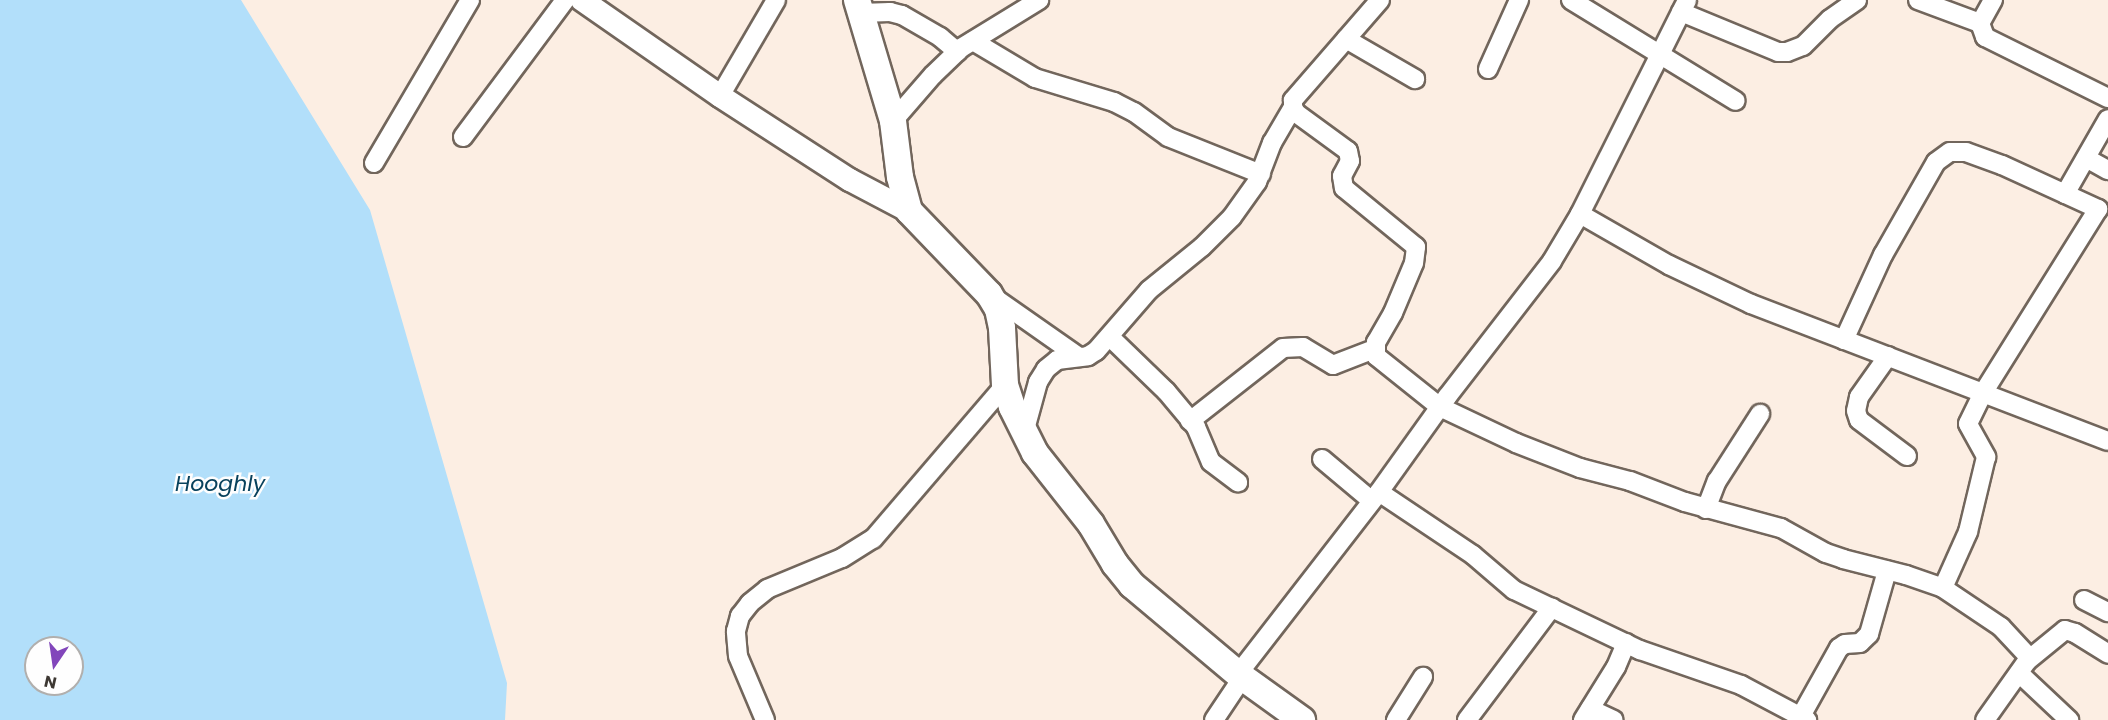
<!DOCTYPE html>
<html>
<head>
<meta charset="utf-8">
<style>
  body { margin:0 }
  #map { position:relative; width:2108px; height:720px; overflow:hidden; background:#fceee3; font-family:Poppins,sans-serif }
  div>[style] { position:absolute }
  .water>* { inset:0; background:#b2dffa }
  .roads { filter:drop-shadow(2px 0 #72665c) drop-shadow(-2px 0 #72665c) drop-shadow(0 2px #72665c) drop-shadow(0 -2px #72665c) }
  .minor>* { height:18px; margin:-9px; padding:0 9px; transform-origin:9px; border-radius:9px; background:#fff }
  .tertiary>* { height:22px; margin:-11px; padding:0 11px; transform-origin:11px; border-radius:11px; background:#fff }
  .secondary>* { height:26px; margin:-13px; padding:0 13px; transform-origin:13px; border-radius:13px; background:#fff }
  span { translate:-50% -50%; white-space:nowrap; text-align:center; line-height:1.15; -webkit-text-stroke:5px #fefefe; paint-order:stroke }
  .water-label { font-size:22px; color:#08425d; font-style:italic }
  .north { position:absolute; left:24px; top:636px; width:60px; height:60px; box-sizing:border-box; background:#fefefe; border:2px solid #b1afad; border-radius:50%; rotate:193deg; font-size:16px; font-weight:700; line-height:24px; text-align:center; color:#3d3833 }
  .north::after { content:''; display:block; margin:auto; width:21px; height:27px; background:#8246bb; clip-path:polygon(50% 0,100% 100%,50% 72%,0 100%) }
</style>
</head>
<body>
<div id="map">
  <div class="water">
    <i style="clip-path:polygon(evenodd,0 0,241px 0,370px 210px,507px 683px,505px 720px,0 720px,0 0,36px 648px,72px 648px,72px 684px,36px 684px,36px 648px)"></i>
  </div>
  <div class="roads">
    <div class="minor">
      <i style="left:1380px;top:0;width:133px;rotate:131deg"></i>
      <i style="left:1293px;top:100px;width:7px;rotate:90deg"></i>
      <i style="left:1293px;top:107px;width:7px;rotate:63deg"></i>
      <i style="left:1296px;top:113px;width:64px;rotate:36.2deg"></i>
      <i style="left:1348px;top:151px;width:10px;rotate:79deg"></i>
      <i style="left:1350px;top:161px;width:17px;rotate:118deg"></i>
      <i style="left:1342px;top:176px;width:12px;rotate:81deg"></i>
      <i style="left:1344px;top:188px;width:93px;rotate:39.3deg"></i>
      <i style="left:1416px;top:247px;width:16px;rotate:97deg"></i>
      <i style="left:1414px;top:263px;width:54px;rotate:112.8deg"></i>
      <i style="left:1393px;top:313px;width:34px;rotate:120deg"></i>
      <i style="left:1376px;top:342px;width:14px;rotate:90deg"></i>
      <i style="left:1376px;top:356px;width:82px;rotate:38.6deg"></i>
      <i style="left:1440px;top:407px;width:84px;rotate:25.3deg"></i>
      <i style="left:1516px;top:443px;width:69px;rotate:21.3deg"></i>
      <i style="left:1580px;top:468px;width:52px;rotate:14.6deg"></i>
      <i style="left:1630px;top:481px;width:59px;rotate:20.9deg"></i>
      <i style="left:1685px;top:502px;width:99px;rotate:15.2deg"></i>
      <i style="left:1781px;top:528px;width:51px;rotate:29.1deg"></i>
      <i style="left:1826px;top:553px;width:18px;rotate:19deg"></i>
      <i style="left:1843px;top:559px;width:65px;rotate:14.3deg"></i>
      <i style="left:1906px;top:575px;width:39px;rotate:19deg"></i>
      <i style="left:1943px;top:588px;width:70px;rotate:33.9deg"></i>
      <i style="left:2001px;top:627px;width:38px;rotate:47deg"></i>
      <i style="left:2027px;top:655px;width:6px;rotate:90deg"></i>
      <i style="left:2027px;top:661px;width:72px;rotate:125.4deg"></i>
      <i style="left:1571px;top:0;width:193px;rotate:31.5deg"></i>
      <i style="left:1918px;top:0;width:66px;rotate:20.4deg"></i>
      <i style="left:1993px;top:0;width:26px;rotate:119deg"></i>
      <i style="left:1980px;top:23px;width:15px;rotate:70deg"></i>
      <i style="left:1985px;top:37px;width:137px;rotate:26.4deg"></i>
      <i style="left:1681px;top:12px;width:105px;rotate:22.4deg"></i>
      <i style="left:1778px;top:52px;width:9px"></i>
      <i style="left:1787px;top:52px;width:17px;rotate:-21deg"></i>
      <i style="left:1803px;top:46px;width:38px;rotate:-45deg"></i>
      <i style="left:1830px;top:19px;width:33px;rotate:-35deg"></i>
      <i style="left:861px;top:13px;width:29px;rotate:-2deg"></i>
      <i style="left:890px;top:12px;width:12px;rotate:14deg"></i>
      <i style="left:902px;top:15px;width:44px;rotate:30.1deg"></i>
      <i style="left:940px;top:37px;width:23px;rotate:40deg"></i>
      <i style="left:1346px;top:39px;width:80px;rotate:30.1deg"></i>
      <i style="left:973px;top:41px;width:72px;rotate:30.8deg"></i>
      <i style="left:1035px;top:78px;width:83px;rotate:16.9deg"></i>
      <i style="left:1114px;top:102px;width:22px;rotate:27deg"></i>
      <i style="left:1134px;top:112px;width:42px;rotate:36.3deg"></i>
      <i style="left:1168px;top:137px;width:100px;rotate:21.7deg"></i>
      <i style="left:1488px;top:69px;width:76px;rotate:-65.8deg"></i>
      <i style="left:720px;top:96px;width:111px;rotate:-59.7deg"></i>
      <i style="left:893px;top:121px;width:61px;rotate:-49deg"></i>
      <i style="left:933px;top:75px;width:39px;rotate:-44deg"></i>
      <i style="left:961px;top:48px;width:92px;rotate:-31.6deg"></i>
      <i style="left:463px;top:137px;width:171px;rotate:-53.3deg"></i>
      <i style="left:2086px;top:158px;width:25px;rotate:29deg"></i>
      <i style="left:374px;top:163px;width:189px;rotate:-59.5deg"></i>
      <i style="left:2065px;top:194px;width:86px;rotate:-60.2deg"></i>
      <i style="left:1580px;top:214px;width:103px;rotate:29.8deg"></i>
      <i style="left:1669px;top:265px;width:91px;rotate:25.4deg"></i>
      <i style="left:1751px;top:304px;width:382px;rotate:21deg"></i>
      <i style="left:992px;top:296px;width:106px;rotate:35deg"></i>
      <i style="left:1110px;top:337px;width:78px;rotate:44deg"></i>
      <i style="left:1166px;top:391px;width:47px;rotate:50.2deg"></i>
      <i style="left:1196px;top:427px;width:38px;rotate:67deg"></i>
      <i style="left:1211px;top:462px;width:34px;rotate:37deg"></i>
      <i style="left:1844px;top:340px;width:94px;rotate:-65.4deg"></i>
      <i style="left:1883px;top:255px;width:107px;rotate:-60.3deg"></i>
      <i style="left:1936px;top:162px;width:17px;rotate:-36deg"></i>
      <i style="left:1950px;top:152px;width:16px"></i>
      <i style="left:1966px;top:152px;width:38px;rotate:20deg"></i>
      <i style="left:2002px;top:165px;width:106px;rotate:24.6deg"></i>
      <i style="left:2098px;top:209px;width:217px;rotate:122deg"></i>
      <i style="left:1983px;top:393px;width:34px;rotate:116deg"></i>
      <i style="left:1968px;top:424px;width:38px;rotate:61deg"></i>
      <i style="left:1986px;top:457px;width:77px;rotate:103.5deg"></i>
      <i style="left:1968px;top:532px;width:61px;rotate:114.1deg"></i>
      <i style="left:1888px;top:356px;width:50px;rotate:125.3deg"></i>
      <i style="left:1859px;top:397px;width:14px;rotate:102deg"></i>
      <i style="left:1856px;top:411px;width:9px;rotate:72deg"></i>
      <i style="left:1859px;top:420px;width:60px;rotate:36.9deg"></i>
      <i style="left:1190px;top:421px;width:118px;rotate:-38.1deg"></i>
      <i style="left:1283px;top:348px;width:20px;rotate:-3deg"></i>
      <i style="left:1303px;top:347px;width:35px;rotate:31deg"></i>
      <i style="left:1333px;top:365px;width:44px;rotate:-21.3deg"></i>
      <i style="left:1024px;top:433px;width:53px;rotate:-74.6deg"></i>
      <i style="left:1038px;top:382px;width:15px;rotate:-58deg"></i>
      <i style="left:1046px;top:369px;width:14px;rotate:-39deg"></i>
      <i style="left:1057px;top:360px;width:31px;rotate:-7deg"></i>
      <i style="left:1088px;top:356px;width:9px;rotate:-32deg"></i>
      <i style="left:1096px;top:351px;width:81px;rotate:-49deg"></i>
      <i style="left:1149px;top:290px;width:68px;rotate:-39.1deg"></i>
      <i style="left:1202px;top:247px;width:42px;rotate:-45deg"></i>
      <i style="left:1232px;top:217px;width:43px;rotate:-54.5deg"></i>
      <i style="left:1257px;top:182px;width:42px;rotate:-69deg"></i>
      <i style="left:1272px;top:143px;width:42px;rotate:-59.7deg"></i>
      <i style="left:1322px;top:459px;width:65px;rotate:40deg"></i>
      <i style="left:1379px;top:492px;width:113px;rotate:33.8deg"></i>
      <i style="left:1473px;top:555px;width:54px;rotate:40.5deg"></i>
      <i style="left:1514px;top:590px;width:140px;rotate:25.5deg"></i>
      <i style="left:1640px;top:650px;width:107px;rotate:19.1deg"></i>
      <i style="left:1741px;top:685px;width:75px;rotate:27.9deg"></i>
      <i style="left:1706px;top:509px;width:30px;rotate:-69deg"></i>
      <i style="left:1717px;top:481px;width:80px;rotate:-57.3deg"></i>
      <i style="left:2084px;top:600px;width:27px;rotate:27deg"></i>
      <i style="left:2027px;top:661px;width:49px;rotate:-39.2deg"></i>
      <i style="left:2065px;top:630px;width:10px;rotate:17deg"></i>
      <i style="left:2075px;top:633px;width:39px;rotate:32deg"></i>
      <i style="left:2019px;top:673px;width:69px;rotate:43.2deg"></i>
      <i style="left:1238px;top:674px;width:230px;rotate:-52.2deg"></i>
      <i style="left:1379px;top:492px;width:117px;rotate:-54.4deg"></i>
      <i style="left:1447px;top:397px;width:172px;rotate:-52.3deg"></i>
      <i style="left:1552px;top:261px;width:55px;rotate:-59.2deg"></i>
      <i style="left:1580px;top:214px;width:239px;rotate:-63.4deg"></i>
      <i style="left:1590px;top:709px;width:26px;rotate:25deg"></i>
      <i style="left:1801px;top:716px;width:78px;rotate:-60.8deg"></i>
      <i style="left:1839px;top:648px;width:7px;rotate:-34deg"></i>
      <i style="left:1845px;top:644px;width:15px;rotate:-4deg"></i>
      <i style="left:1860px;top:643px;width:13px;rotate:-45deg"></i>
      <i style="left:1869px;top:634px;width:66px;rotate:-74.1deg"></i>
      <i style="left:765px;top:720px;width:69px;rotate:-112.9deg"></i>
      <i style="left:738px;top:656px;width:25px;rotate:-95deg"></i>
      <i style="left:736px;top:631px;width:16px;rotate:-75deg"></i>
      <i style="left:740px;top:616px;width:16px;rotate:-52deg"></i>
      <i style="left:750px;top:603px;width:22px;rotate:-39deg"></i>
      <i style="left:767px;top:589px;width:81px;rotate:-22.5deg"></i>
      <i style="left:842px;top:558px;width:36px;rotate:-32deg"></i>
      <i style="left:873px;top:539px;width:203px;rotate:-49.4deg"></i>
      <i style="left:1214px;top:720px;width:50px;rotate:-56.3deg"></i>
      <i style="left:1396px;top:720px;width:51px;rotate:-57.9deg"></i>
      <i style="left:1467px;top:720px;width:141px;rotate:-53deg"></i>
      <i style="left:1583px;top:720px;width:62px;rotate:-58.1deg"></i>
      <i style="left:1616px;top:667px;width:26px;rotate:-67deg"></i>
    </div>
    <div class="tertiary">
      <i style="left:582px;top:0;width:168px;rotate:34.8deg"></i>
      <i style="left:720px;top:96px;width:155px;rotate:32.9deg"></i>
      <i style="left:850px;top:180px;width:67px;rotate:27.7deg"></i>
    </div>
    <div class="secondary">
      <i style="left:857px;top:0;width:126px;rotate:73.4deg"></i>
      <i style="left:893px;top:121px;width:56px;rotate:82.9deg"></i>
      <i style="left:900px;top:177px;width:35px;rotate:75deg"></i>
      <i style="left:909px;top:211px;width:115px;rotate:46.1deg"></i>
      <i style="left:989px;top:294px;width:17px;rotate:59deg"></i>
      <i style="left:998px;top:309px;width:19px;rotate:78deg"></i>
      <i style="left:1002px;top:328px;width:57px;rotate:87deg"></i>
      <i style="left:1005px;top:385px;width:23px;rotate:72deg"></i>
      <i style="left:1012px;top:407px;width:51px;rotate:63.4deg"></i>
      <i style="left:1035px;top:453px;width:90px;rotate:51.7deg"></i>
      <i style="left:1091px;top:524px;width:47px;rotate:59deg"></i>
      <i style="left:1115px;top:564px;width:27px;rotate:51deg"></i>
      <i style="left:1132px;top:585px;width:138px;rotate:40deg"></i>
      <i style="left:1238px;top:674px;width:79px;rotate:35.7deg"></i>
    </div>
  </div>
  <div class="water-label">
    <span style="left:220px;top:484px">Hooghly</span>
  </div>
  <div class="north">N</div>
</div>
</body>
</html>
